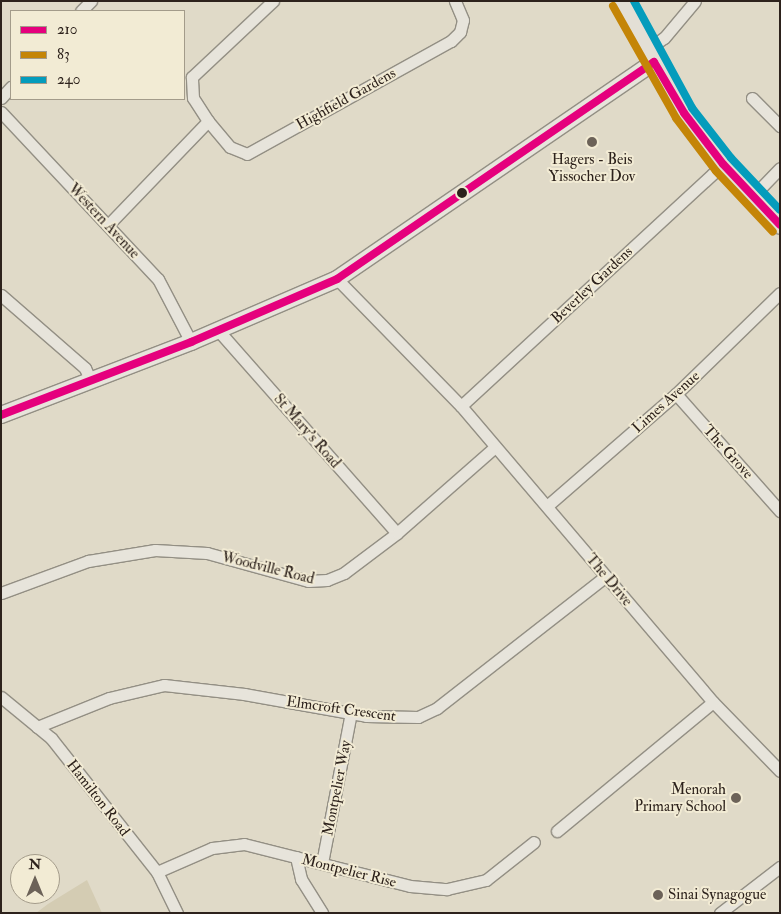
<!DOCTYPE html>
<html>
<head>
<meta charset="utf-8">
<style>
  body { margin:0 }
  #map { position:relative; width:781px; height:914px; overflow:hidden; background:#e0dac8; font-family:"IM FELL Double Pica",serif }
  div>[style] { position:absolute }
  .green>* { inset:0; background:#d4ccb3 }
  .roads { filter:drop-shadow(1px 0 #938f84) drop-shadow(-1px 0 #938f84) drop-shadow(0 1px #938f84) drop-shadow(0 -1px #938f84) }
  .street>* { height:11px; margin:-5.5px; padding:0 5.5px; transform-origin:5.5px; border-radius:5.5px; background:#e7e4db }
  .secondary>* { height:16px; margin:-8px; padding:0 8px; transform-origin:8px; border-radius:8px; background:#e7e4db }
  .primary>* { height:18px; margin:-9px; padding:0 9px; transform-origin:9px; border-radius:9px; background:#e3dfd5 }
  .bus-1>* { height:8px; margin:-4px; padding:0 4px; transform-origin:4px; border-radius:4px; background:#e5007d }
  .bus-2>* { height:8px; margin:-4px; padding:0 4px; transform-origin:4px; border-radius:4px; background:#c48507 }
  .bus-3>* { height:8px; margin:-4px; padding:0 4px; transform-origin:4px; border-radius:4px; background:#049cbc }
  .dots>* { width:14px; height:14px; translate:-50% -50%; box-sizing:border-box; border:2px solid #f2ebd4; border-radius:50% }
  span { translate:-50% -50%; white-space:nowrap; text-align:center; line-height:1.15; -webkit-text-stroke:4px #f2ebd4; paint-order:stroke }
  .street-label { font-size:15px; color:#2d221c }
  .poi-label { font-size:15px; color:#2d221c }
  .right { translate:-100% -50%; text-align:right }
  .left { translate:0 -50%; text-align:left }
  .frame { position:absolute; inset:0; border:2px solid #2d221c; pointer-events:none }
  .legend { position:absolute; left:10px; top:10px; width:175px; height:90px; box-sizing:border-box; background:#f2ebd4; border:1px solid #a39b8a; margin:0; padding:6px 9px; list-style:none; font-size:15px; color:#2d221c }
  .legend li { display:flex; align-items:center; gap:10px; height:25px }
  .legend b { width:25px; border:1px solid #a39b8a }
  .north { position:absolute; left:10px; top:854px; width:50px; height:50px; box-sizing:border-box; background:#f2ebd4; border:1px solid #a39b8a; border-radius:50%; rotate:0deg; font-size:14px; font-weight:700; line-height:20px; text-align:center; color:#2d221c }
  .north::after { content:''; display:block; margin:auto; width:18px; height:22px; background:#6c6258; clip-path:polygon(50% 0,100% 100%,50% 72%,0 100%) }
</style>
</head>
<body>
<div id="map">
  <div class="green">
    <i style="clip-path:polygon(87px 880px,102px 913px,36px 913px,48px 904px)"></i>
  </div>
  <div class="roads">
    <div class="street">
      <i style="left:81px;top:11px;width:14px;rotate:-45deg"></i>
      <i style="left:648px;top:49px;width:19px;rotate:-35deg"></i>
      <i style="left:664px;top:38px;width:48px;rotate:-50deg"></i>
      <i style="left:1px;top:98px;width:15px;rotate:-48deg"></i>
      <i style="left:752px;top:98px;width:40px;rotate:45deg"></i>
      <i style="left:1px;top:112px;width:229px;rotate:46.8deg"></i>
      <i style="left:158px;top:279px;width:71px;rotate:62.4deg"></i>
      <i style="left:208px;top:121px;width:34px;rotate:50deg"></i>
      <i style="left:230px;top:147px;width:18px;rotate:22deg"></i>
      <i style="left:247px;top:154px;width:233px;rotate:-29deg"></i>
      <i style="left:451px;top:41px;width:13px;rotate:-45deg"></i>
      <i style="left:460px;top:32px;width:12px;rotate:-76deg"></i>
      <i style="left:463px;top:20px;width:21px;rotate:-113deg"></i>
      <i style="left:752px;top:197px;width:40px;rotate:-46deg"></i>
      <i style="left:109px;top:224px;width:143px;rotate:-46.1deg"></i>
      <i style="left:208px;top:121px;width:27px;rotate:-123deg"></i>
      <i style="left:193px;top:98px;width:21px;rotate:-93deg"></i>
      <i style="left:192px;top:77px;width:111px;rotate:-43.2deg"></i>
      <i style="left:337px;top:279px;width:177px;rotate:45.7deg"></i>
      <i style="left:461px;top:406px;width:389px;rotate:49.6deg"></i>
      <i style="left:713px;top:702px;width:96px;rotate:45.8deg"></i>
      <i style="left:1px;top:295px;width:111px;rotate:41deg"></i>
      <i style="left:85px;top:368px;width:13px;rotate:67deg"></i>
      <i style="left:217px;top:329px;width:272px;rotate:48.6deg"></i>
      <i style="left:676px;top:394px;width:157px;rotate:48.4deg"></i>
      <i style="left:461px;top:406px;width:357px;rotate:-42.7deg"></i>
      <i style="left:547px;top:506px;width:171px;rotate:-41deg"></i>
      <i style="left:676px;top:394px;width:145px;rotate:-44.2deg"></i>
      <i style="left:1px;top:593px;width:93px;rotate:-20.2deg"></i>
      <i style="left:88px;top:561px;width:68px;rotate:-9.3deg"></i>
      <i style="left:155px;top:550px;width:52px;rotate:3.3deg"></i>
      <i style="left:207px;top:553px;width:105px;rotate:15.5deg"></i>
      <i style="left:308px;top:581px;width:19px;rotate:-3deg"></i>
      <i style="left:327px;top:580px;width:18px;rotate:-22deg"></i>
      <i style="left:344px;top:573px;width:66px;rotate:-37deg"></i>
      <i style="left:397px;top:533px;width:130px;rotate:-41.3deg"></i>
      <i style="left:1px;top:697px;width:65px;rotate:39.4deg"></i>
      <i style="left:51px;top:738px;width:171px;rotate:51.7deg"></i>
      <i style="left:157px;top:872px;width:46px;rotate:64deg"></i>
      <i style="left:37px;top:727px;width:78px;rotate:-21.9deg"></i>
      <i style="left:109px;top:698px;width:57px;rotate:-13.3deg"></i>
      <i style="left:164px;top:685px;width:81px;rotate:6.4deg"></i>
      <i style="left:244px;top:694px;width:124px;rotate:10.2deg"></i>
      <i style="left:366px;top:716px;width:52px;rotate:1.1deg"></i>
      <i style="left:418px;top:717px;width:21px;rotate:-25deg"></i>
      <i style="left:437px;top:708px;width:214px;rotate:-38deg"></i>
      <i style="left:557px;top:831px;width:202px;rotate:-39.6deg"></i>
      <i style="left:296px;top:857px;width:23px;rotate:77deg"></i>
      <i style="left:301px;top:879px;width:40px;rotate:58deg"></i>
      <i style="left:322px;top:863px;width:153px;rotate:-79.1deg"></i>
      <i style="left:157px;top:872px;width:60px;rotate:-23.6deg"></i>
      <i style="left:212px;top:848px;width:32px;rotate:-7deg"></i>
      <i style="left:244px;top:844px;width:171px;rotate:14.2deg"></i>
      <i style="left:410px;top:886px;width:37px;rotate:5deg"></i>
      <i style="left:447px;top:889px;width:40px;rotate:-13deg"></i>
      <i style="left:486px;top:880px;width:61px;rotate:-38.4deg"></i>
      <i style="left:720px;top:913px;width:76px;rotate:-37.5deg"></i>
    </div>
    <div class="secondary">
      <i style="left:1px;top:415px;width:204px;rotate:-21deg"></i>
      <i style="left:191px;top:342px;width:159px;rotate:-23.3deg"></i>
      <i style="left:337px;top:279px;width:384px;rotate:-34.4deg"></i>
    </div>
    <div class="primary">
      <i style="left:622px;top:1px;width:128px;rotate:61deg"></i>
      <i style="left:684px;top:113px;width:64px;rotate:52.6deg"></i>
      <i style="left:723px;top:164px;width:83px;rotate:46.9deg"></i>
    </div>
  </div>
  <div class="bus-1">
    <i style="left:654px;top:62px;width:59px;rotate:59.5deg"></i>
    <i style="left:684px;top:113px;width:64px;rotate:52.6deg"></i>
    <i style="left:723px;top:164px;width:83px;rotate:46.9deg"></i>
    <i style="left:1px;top:415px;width:204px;rotate:-21deg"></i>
    <i style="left:191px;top:342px;width:159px;rotate:-23.3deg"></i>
    <i style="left:337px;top:279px;width:384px;rotate:-34.4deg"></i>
  </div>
  <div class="bus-2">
    <i style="left:613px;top:6px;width:129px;rotate:60.6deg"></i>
    <i style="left:676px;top:118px;width:66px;rotate:53deg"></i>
    <i style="left:716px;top:171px;width:83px;rotate:46.9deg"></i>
  </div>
  <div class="bus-3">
    <i style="left:634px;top:1px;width:122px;rotate:61.5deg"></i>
    <i style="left:692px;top:108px;width:63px;rotate:52deg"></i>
    <i style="left:731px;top:158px;width:71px;rotate:46.7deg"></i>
  </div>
  <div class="dots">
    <i style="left:592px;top:142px;background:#6c6258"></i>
    <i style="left:462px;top:193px;background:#2d221c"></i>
    <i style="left:736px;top:798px;background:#6c6258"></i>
    <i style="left:658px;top:895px;background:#6c6258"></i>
  </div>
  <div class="street-label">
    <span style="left:346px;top:99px;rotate:-29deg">Highfield Gardens</span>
    <span style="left:104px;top:221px;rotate:47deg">Western Avenue</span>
    <span style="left:592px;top:285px;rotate:-43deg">Beverley Gardens</span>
    <span style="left:666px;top:402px;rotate:-42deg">Limes Avenue</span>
    <span style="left:307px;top:431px;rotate:49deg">St Mary's Road</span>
    <span style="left:728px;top:452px;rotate:48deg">The Grove</span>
    <span style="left:268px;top:568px;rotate:14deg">Woodville Road</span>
    <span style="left:609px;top:580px;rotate:50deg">The Drive</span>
    <span style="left:341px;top:709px;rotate:8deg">Elmcroft Crescent</span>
    <span style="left:337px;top:788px;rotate:-79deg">Montpelier Way</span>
    <span style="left:98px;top:798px;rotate:52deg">Hamilton Road</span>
    <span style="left:349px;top:871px;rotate:14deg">Montpelier Rise</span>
  </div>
  <div class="poi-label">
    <span style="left:592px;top:168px">Hagers - Beis<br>Yissocher Dov</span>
    <span class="right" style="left:726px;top:798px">Menorah<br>Primary School</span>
    <span class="left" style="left:668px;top:895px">Sinai Synagogue</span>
  </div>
  <div class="frame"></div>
  <ul class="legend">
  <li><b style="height:6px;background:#e5007d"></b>210</li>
  <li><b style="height:6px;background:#c48507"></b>83</li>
  <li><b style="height:6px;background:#049cbc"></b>240</li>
  </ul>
  <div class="north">N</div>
</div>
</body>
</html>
